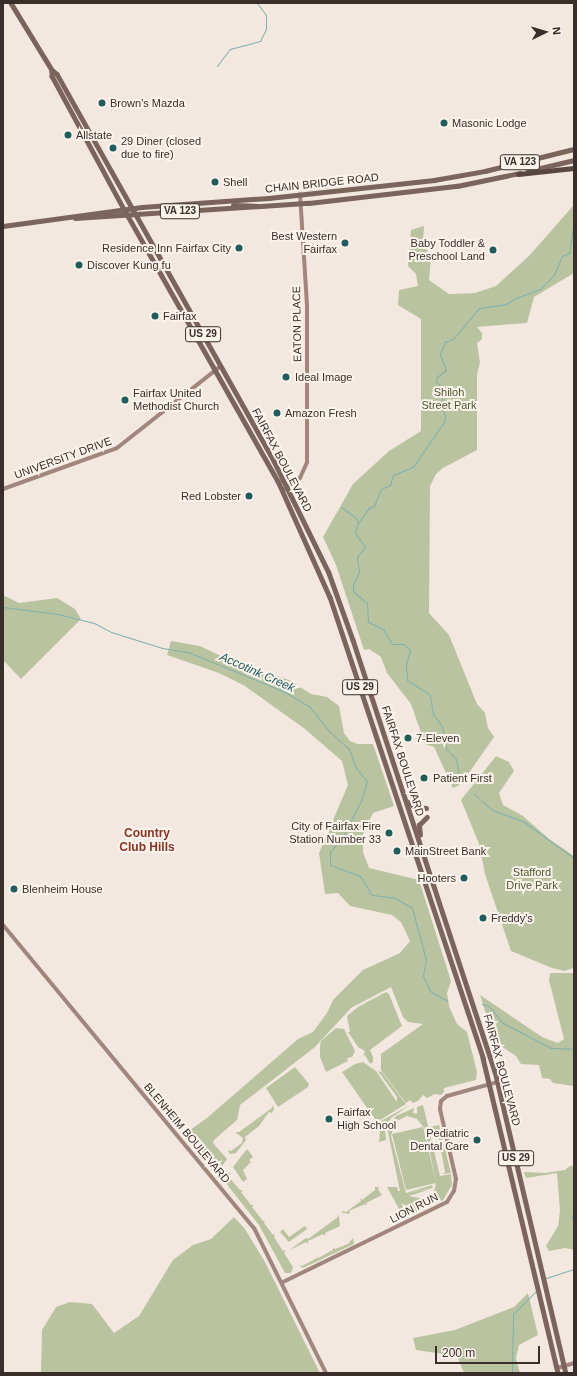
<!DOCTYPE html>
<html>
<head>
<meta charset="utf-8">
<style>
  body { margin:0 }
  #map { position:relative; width:577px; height:1376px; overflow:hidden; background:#f3e8e0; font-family:Helvetica,sans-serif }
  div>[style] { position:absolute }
  .green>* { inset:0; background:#bac39f }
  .stream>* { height:1px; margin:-0.5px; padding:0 0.5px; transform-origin:0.5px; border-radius:0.5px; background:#7eb0af }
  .secondary>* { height:4px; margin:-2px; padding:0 2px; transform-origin:2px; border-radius:2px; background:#a0867c }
  .primary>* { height:4.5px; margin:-2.25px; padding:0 2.25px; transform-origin:2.25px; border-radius:2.25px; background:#7b645c }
  .highway>* { height:5px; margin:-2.5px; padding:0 2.5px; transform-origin:2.5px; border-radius:2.5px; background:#5a4741 }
  .dots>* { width:11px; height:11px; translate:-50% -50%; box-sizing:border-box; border:2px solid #faf3ec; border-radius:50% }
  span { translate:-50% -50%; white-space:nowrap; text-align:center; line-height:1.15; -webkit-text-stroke:4px #faf3ec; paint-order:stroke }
  .shield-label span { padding:1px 3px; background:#faf3ec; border:1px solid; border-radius:3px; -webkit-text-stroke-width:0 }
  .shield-label { font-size:10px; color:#3a2e2a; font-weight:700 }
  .poi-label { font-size:11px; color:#3a2e2a }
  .left { translate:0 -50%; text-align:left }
  .right { translate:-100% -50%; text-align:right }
  .street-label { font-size:11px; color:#3a2e2a }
  .park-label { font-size:11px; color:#4c582e }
  .water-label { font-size:12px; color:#1f5c5b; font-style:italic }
  .neighbourhood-label { font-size:12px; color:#893323; font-weight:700 }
  .frame { position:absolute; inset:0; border:4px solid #3a2e2a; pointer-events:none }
  .north { position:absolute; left:525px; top:12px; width:40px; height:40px; -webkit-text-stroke:3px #faf3ec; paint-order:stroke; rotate:85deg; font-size:11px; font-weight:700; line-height:16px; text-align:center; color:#3a2e2a }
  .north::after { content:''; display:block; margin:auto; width:14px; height:18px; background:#3a2e2a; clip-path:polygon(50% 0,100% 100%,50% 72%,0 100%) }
  .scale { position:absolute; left:435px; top:1346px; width:105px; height:18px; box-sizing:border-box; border:2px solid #3a2e2a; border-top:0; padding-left:5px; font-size:12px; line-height:14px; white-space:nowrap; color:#3a2e2a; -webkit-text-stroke:3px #faf3ec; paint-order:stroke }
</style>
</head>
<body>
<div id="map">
  <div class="green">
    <i style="clip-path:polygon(574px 197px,574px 273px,534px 297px,527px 323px,477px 327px,482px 333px,482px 339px,477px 343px,480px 362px,477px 375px,477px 450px,443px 468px,436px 474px,430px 486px,429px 613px,449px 635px,477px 704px,485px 713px,488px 728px,494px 737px,466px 777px,458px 786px,453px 788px,434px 747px,425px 744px,411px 704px,387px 673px,381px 657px,369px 649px,364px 650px,336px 565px,323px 537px,353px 484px,389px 451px,421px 431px,421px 319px,398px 305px,399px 290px,418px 286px,416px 274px,408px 266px,411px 230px,424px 226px,423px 243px,431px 258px,429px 280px,449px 294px,475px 293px,496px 286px,529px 256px,573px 206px)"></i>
    <i style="clip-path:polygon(3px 595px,19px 603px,57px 598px,75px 609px,81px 619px,21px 679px,3px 660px)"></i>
    <i style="clip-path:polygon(171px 641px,200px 646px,227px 659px,289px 680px,311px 694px,327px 697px,339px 706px,344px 733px,350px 741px,358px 744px,373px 744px,394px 806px,373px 813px,363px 834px,363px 852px,369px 868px,419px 880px,451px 981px,447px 993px,449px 1006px,457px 1024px,467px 1032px,477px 1072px,476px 1080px,444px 1088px,444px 1092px,441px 1095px,435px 1094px,427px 1098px,423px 1095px,418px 1101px,413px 1103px,410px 1100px,406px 1103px,381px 1070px,381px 1054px,423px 1024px,408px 1022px,403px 1017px,391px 987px,351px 1008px,315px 1047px,240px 1105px,237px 1120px,214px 1140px,213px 1143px,227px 1159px,220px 1169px,213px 1168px,200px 1151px,203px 1148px,187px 1132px,207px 1118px,298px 1039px,313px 1032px,327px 1013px,333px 1000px,363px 970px,400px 953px,410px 941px,401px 922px,392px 915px,350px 906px,338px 893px,325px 894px,319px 853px,348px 785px,342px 761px,305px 729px,245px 686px,219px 673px,167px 655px)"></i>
    <i style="clip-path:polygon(496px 756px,509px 762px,514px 771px,499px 793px,503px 805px,523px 816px,549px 839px,574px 856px,574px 968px,564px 971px,552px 968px,511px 951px,485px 874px,479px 844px,461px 800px)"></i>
    <i style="clip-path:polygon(550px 973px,574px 973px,574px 1086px,553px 1083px,550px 1079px,542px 1078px,539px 1065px,521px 1064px,516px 1056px,501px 1046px,492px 1033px,480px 995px,542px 1037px,558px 1043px,564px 1039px,549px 980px)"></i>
    <i style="clip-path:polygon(386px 992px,389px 994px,402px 1026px,370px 1050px,373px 1057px,373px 1062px,370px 1064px,365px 1055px,363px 1056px,365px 1051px,358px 1047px,348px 1032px,350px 1032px,347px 1016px,358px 1007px)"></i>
    <i style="clip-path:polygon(336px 1028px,344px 1029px,355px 1051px,352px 1057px,347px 1058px,348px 1061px,326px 1072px,320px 1057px,320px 1046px,321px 1041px)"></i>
    <i style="clip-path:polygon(363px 1062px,376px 1071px,397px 1102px,397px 1097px,378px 1071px,382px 1072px,406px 1104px,377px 1122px,342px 1072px,355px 1064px)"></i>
    <i style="clip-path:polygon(295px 1067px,309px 1084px,308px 1087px,278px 1107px,266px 1088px)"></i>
    <i style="clip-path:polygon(272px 1105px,274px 1109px,272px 1113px,269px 1112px,259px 1126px,245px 1137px,246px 1140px,236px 1153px,230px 1154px,228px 1150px,231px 1151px,242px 1143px,243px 1138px,235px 1132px,239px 1132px,272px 1108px)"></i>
    <i style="clip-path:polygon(410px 1105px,391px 1118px,385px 1129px,386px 1140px,379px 1142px,381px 1121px)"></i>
    <i style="clip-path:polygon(evenodd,423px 1105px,440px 1176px,451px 1174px,452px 1185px,443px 1200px,404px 1218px,387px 1187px,397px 1187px,398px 1191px,400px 1191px,387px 1127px,396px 1116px,414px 1108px,413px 1113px,417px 1114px,417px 1107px,423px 1105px,407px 1116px,417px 1119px,425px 1129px,436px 1182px,423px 1127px,392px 1134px,406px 1190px,436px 1183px,434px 1192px,424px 1199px,409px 1196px,431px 1189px,406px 1193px,433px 1188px,432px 1185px,406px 1193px,391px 1136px,395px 1122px,407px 1116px)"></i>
    <i style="clip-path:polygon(439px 1125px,451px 1173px,443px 1174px,445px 1172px,438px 1134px,435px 1131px,431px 1132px,430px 1127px)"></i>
    <i style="clip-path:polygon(247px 1149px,253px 1157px,249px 1160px,251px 1162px,243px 1170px,247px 1179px,243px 1182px,233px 1167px)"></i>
    <i style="clip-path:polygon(570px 1166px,574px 1166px,574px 1250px,565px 1248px,549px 1251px,546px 1246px,558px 1226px,560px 1211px,557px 1173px,526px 1178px,524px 1172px,545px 1173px,565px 1170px)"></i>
    <i style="clip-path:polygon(226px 1172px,230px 1173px,229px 1177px,240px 1190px,243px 1190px,241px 1192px,251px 1205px,254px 1205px,252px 1207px,263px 1221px,265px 1220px,264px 1223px,273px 1235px,275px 1234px,274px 1237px,283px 1251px,286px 1250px,284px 1253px,293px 1267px,291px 1273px,285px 1273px,259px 1225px,222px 1178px)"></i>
    <i style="clip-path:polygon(375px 1187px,379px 1187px,378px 1189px,384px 1198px,382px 1195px,366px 1203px,367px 1206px,365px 1204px,349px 1211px,350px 1214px,343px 1213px,341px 1211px,346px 1212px,361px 1201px,360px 1198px,362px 1200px,375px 1190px)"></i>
    <i style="clip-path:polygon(337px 1215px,339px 1216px,340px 1226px,325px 1233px,325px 1236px,323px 1234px,308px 1241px,308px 1244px,306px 1242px,292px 1249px,291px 1252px,292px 1248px,306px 1238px,308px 1239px,338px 1217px)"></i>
    <i style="clip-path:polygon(234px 1217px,245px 1229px,265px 1262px,320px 1373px,41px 1373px,42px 1330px,56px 1307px,70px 1302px,92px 1304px,114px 1333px,139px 1316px,173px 1260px,193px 1245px,211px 1239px)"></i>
    <i style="clip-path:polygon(305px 1226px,307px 1229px,289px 1242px,280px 1232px,283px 1229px,289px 1237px)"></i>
    <i style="clip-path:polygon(353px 1238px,354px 1244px,303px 1268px,298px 1265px,302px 1266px,317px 1258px,316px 1256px,318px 1258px,333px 1250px,333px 1248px,335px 1249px,348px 1244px)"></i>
    <i style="clip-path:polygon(528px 1293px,538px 1335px,519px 1345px,516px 1358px,520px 1373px,464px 1373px,457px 1356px,416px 1350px,413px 1338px,455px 1330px,514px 1307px)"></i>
  </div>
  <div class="stream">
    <i style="left:217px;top:66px;width:21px;rotate:-53deg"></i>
    <i style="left:230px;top:49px;width:31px;rotate:-15deg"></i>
    <i style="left:260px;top:41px;width:13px;rotate:-63deg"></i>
    <i style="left:266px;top:29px;width:14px;rotate:-90deg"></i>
    <i style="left:266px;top:15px;width:15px;rotate:-127deg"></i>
    <i style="left:286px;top:468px;width:6px;rotate:45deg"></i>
    <i style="left:341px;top:507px;width:19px;rotate:36deg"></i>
    <i style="left:356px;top:518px;width:5px;rotate:68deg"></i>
    <i style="left:358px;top:523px;width:10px;rotate:107deg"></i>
    <i style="left:355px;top:533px;width:17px;rotate:54deg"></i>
    <i style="left:365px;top:547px;width:13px;rotate:129deg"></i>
    <i style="left:357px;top:557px;width:15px;rotate:82deg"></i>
    <i style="left:359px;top:572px;width:14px;rotate:115deg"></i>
    <i style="left:353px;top:585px;width:6px;rotate:90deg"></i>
    <i style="left:353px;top:591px;width:18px;rotate:41deg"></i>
    <i style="left:367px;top:603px;width:19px;rotate:87deg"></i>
    <i style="left:368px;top:622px;width:17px;rotate:25deg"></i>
    <i style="left:383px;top:629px;width:17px;rotate:59deg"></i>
    <i style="left:392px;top:644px;width:12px"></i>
    <i style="left:404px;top:644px;width:8px;rotate:45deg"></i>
    <i style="left:410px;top:650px;width:15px;rotate:106deg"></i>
    <i style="left:406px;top:664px;width:16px;rotate:86deg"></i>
    <i style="left:407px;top:680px;width:27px;rotate:33deg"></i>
    <i style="left:430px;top:695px;width:19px;rotate:81deg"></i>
    <i style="left:433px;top:714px;width:15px;rotate:53deg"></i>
    <i style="left:442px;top:726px;width:23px;rotate:80deg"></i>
    <i style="left:446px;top:749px;width:14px;rotate:45deg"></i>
    <i style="left:456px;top:759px;width:23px;rotate:80deg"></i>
    <i style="left:358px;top:523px;width:19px;rotate:-54deg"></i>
    <i style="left:369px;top:508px;width:5px;rotate:-22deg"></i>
    <i style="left:374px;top:506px;width:18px;rotate:-68deg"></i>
    <i style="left:381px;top:489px;width:10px;rotate:-24deg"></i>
    <i style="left:390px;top:485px;width:10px;rotate:-73deg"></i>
    <i style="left:393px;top:475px;width:22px;rotate:-22deg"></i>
    <i style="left:413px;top:467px;width:55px;rotate:-55.4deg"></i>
    <i style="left:444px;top:422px;width:7px;rotate:-82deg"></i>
    <i style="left:445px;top:415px;width:11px;rotate:-117deg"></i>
    <i style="left:440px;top:405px;width:16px;rotate:-72deg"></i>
    <i style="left:445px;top:390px;width:12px;rotate:-138deg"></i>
    <i style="left:436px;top:382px;width:5px;rotate:-79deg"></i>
    <i style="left:437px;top:377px;width:11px;rotate:-38deg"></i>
    <i style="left:446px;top:370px;width:17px;rotate:-111deg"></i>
    <i style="left:440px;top:354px;width:13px;rotate:-67deg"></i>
    <i style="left:445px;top:342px;width:9px;rotate:-21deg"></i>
    <i style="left:453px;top:339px;width:40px;rotate:-50deg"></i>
    <i style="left:479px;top:308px;width:27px;rotate:-8deg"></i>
    <i style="left:506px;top:304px;width:12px;rotate:-31deg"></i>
    <i style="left:516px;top:298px;width:26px;rotate:-21deg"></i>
    <i style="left:540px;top:289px;width:20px;rotate:-45deg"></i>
    <i style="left:554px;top:275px;width:21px;rotate:-67deg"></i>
    <i style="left:562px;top:256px;width:8px;rotate:-23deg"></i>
    <i style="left:569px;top:253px;width:30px;rotate:-81deg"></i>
    <i style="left:3px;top:607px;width:55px;rotate:7.3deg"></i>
    <i style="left:58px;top:614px;width:37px;rotate:14deg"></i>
    <i style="left:94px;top:623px;width:19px;rotate:28deg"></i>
    <i style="left:111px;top:632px;width:53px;rotate:17.4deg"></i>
    <i style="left:162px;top:648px;width:26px;rotate:9deg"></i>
    <i style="left:188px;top:652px;width:105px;rotate:22.4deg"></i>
    <i style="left:285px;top:692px;width:29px;rotate:31deg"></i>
    <i style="left:310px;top:707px;width:31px;rotate:52deg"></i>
    <i style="left:329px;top:731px;width:27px;rotate:42deg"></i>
    <i style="left:349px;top:749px;width:20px;rotate:70deg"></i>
    <i style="left:356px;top:768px;width:17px;rotate:50deg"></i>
    <i style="left:367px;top:781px;width:19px;rotate:106deg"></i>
    <i style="left:362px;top:799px;width:42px;rotate:117.2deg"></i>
    <i style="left:343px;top:836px;width:21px;rotate:129deg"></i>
    <i style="left:330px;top:852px;width:13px;rotate:90deg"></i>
    <i style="left:330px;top:865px;width:32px;rotate:20deg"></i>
    <i style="left:360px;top:876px;width:22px;rotate:58deg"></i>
    <i style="left:372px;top:895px;width:23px;rotate:7deg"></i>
    <i style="left:395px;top:898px;width:20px;rotate:30deg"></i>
    <i style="left:412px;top:908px;width:54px;rotate:74.9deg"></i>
    <i style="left:426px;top:960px;width:16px;rotate:101deg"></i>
    <i style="left:423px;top:976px;width:17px;rotate:65deg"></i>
    <i style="left:430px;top:991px;width:20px;rotate:30deg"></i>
    <i style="left:473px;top:793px;width:25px;rotate:42deg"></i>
    <i style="left:492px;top:810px;width:33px;rotate:20deg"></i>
    <i style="left:523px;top:821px;width:63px;rotate:36deg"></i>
    <i style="left:482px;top:1004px;width:7px;rotate:16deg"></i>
    <i style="left:489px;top:1006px;width:22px;rotate:51deg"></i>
    <i style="left:503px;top:1023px;width:54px;rotate:27.5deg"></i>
    <i style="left:551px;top:1048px;width:23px;rotate:2deg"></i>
    <i style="left:574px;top:1211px;width:7px;rotate:106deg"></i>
    <i style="left:572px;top:1218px;width:4px;rotate:63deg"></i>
    <i style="left:546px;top:1278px;width:29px;rotate:-18deg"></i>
    <i style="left:512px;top:1373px;width:59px;rotate:-89deg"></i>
    <i style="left:513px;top:1314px;width:33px;rotate:-45deg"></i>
  </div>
  <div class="secondary">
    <i style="left:3px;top:489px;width:121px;rotate:-19.8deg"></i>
    <i style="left:117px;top:448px;width:132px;rotate:-38.3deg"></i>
    <i style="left:283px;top:490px;width:21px;rotate:-35deg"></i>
    <i style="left:300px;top:478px;width:17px;rotate:-66deg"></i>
    <i style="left:307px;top:462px;width:157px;rotate:-90deg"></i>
    <i style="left:307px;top:305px;width:111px;rotate:-93.6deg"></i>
    <i style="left:3px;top:925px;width:393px;rotate:50.4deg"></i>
    <i style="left:254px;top:1228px;width:162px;rotate:63.6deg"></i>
    <i style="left:283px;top:1282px;width:182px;rotate:-26deg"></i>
    <i style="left:447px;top:1202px;width:13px;rotate:-58deg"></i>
    <i style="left:454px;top:1191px;width:12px;rotate:-81deg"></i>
    <i style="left:456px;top:1179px;width:72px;rotate:-102.9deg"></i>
    <i style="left:440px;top:1109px;width:8px;rotate:-83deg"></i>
    <i style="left:441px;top:1101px;width:8px;rotate:-40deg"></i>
    <i style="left:447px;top:1096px;width:53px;rotate:-15.4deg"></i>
    <i style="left:557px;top:1368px;width:18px;rotate:-16deg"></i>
  </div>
  <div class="primary">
    <i style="left:11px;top:3px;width:79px;rotate:58.5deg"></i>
    <i style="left:52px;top:70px;width:6px;rotate:39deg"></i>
    <i style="left:57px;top:74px;width:437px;rotate:60.7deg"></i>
    <i style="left:271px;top:455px;width:131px;rotate:63.8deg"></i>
    <i style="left:329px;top:573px;width:71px;rotate:70.3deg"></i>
    <i style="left:353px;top:640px;width:454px;rotate:71.8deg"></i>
    <i style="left:495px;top:1071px;width:310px;rotate:76.8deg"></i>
    <i style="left:52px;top:70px;width:6px;rotate:90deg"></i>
    <i style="left:52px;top:76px;width:151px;rotate:61.6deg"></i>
    <i style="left:124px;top:209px;width:313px;rotate:60.5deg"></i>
    <i style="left:278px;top:481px;width:127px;rotate:65.9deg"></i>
    <i style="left:330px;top:597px;width:486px;rotate:71.6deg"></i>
    <i style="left:483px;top:1058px;width:324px;rotate:76.6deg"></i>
    <i style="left:528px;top:171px;width:47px;rotate:-13.4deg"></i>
    <i style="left:233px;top:205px;width:25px;rotate:2deg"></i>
    <i style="left:75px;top:218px;width:234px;rotate:-3.7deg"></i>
    <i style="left:309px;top:203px;width:149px;rotate:-6.6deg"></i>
    <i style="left:457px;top:186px;width:64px;rotate:-11.7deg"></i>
    <i style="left:3px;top:226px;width:140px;rotate:-7.8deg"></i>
    <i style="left:142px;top:207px;width:127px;rotate:-4.1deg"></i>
    <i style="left:269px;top:198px;width:166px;rotate:-6.2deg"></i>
    <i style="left:434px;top:180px;width:52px;rotate:-10deg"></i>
    <i style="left:485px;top:171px;width:92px;rotate:-13.9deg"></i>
    <i style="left:408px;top:802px;width:9px;rotate:36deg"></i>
    <i style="left:415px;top:807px;width:11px;rotate:5deg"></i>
    <i style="left:420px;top:835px;width:10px;rotate:-96deg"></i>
    <i style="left:419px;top:825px;width:11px;rotate:-45deg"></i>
  </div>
  <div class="highway">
    <i style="left:518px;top:174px;width:56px;rotate:-6.1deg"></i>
  </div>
  <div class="dots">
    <i style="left:102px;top:103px;background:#1f5c5b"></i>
    <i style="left:444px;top:123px;background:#1f5c5b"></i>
    <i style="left:68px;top:135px;background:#1f5c5b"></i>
    <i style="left:113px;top:148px;background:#1f5c5b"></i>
    <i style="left:215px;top:182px;background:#1f5c5b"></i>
    <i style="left:345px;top:243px;background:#1f5c5b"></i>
    <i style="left:239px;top:248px;background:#1f5c5b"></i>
    <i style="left:493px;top:250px;background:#1f5c5b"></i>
    <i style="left:79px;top:265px;background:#1f5c5b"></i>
    <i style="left:155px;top:316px;background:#1f5c5b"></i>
    <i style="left:286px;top:377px;background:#1f5c5b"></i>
    <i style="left:125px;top:400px;background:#1f5c5b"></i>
    <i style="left:277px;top:413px;background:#1f5c5b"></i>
    <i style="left:249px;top:496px;background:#1f5c5b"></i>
    <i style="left:408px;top:738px;background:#1f5c5b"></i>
    <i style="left:424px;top:778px;background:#1f5c5b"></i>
    <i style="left:389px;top:833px;background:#1f5c5b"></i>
    <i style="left:397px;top:851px;background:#1f5c5b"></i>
    <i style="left:464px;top:878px;background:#1f5c5b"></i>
    <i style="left:14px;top:889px;background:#1f5c5b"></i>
    <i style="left:483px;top:918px;background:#1f5c5b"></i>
    <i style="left:329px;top:1119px;background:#1f5c5b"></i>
    <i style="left:477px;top:1140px;background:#1f5c5b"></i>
  </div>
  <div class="shield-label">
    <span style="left:520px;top:162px">VA 123</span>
    <span style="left:180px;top:211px">VA 123</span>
    <span style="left:203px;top:334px">US 29</span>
    <span style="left:360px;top:687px">US 29</span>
    <span style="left:516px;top:1158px">US 29</span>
  </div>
  <div class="poi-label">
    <span class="left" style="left:110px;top:103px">Brown's Mazda</span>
    <span class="left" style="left:452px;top:123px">Masonic Lodge</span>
    <span class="left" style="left:76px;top:135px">Allstate</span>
    <span class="left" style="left:121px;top:148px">29 Diner (closed<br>due to fire)</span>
    <span class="left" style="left:223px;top:182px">Shell</span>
    <span class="right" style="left:337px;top:243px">Best Western<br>Fairfax</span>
    <span class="right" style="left:485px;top:250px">Baby Toddler &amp;<br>Preschool Land</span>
    <span class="right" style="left:231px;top:248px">Residence Inn Fairfax City</span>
    <span class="left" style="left:87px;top:265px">Discover Kung fu</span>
    <span class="left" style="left:163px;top:316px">Fairfax</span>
    <span class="left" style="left:295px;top:377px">Ideal Image</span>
    <span class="left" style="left:133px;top:400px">Fairfax United<br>Methodist Church</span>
    <span class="left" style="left:285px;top:413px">Amazon Fresh</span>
    <span class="right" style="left:241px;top:496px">Red Lobster</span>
    <span class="left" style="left:416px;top:738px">7-Eleven</span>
    <span class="left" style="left:433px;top:778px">Patient First</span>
    <span class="right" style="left:381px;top:833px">City of Fairfax Fire<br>Station Number 33</span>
    <span class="left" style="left:405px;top:851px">MainStreet Bank</span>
    <span class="right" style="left:456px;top:878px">Hooters</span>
    <span class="left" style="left:22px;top:889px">Blenheim House</span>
    <span class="left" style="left:491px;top:918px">Freddy's</span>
    <span class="left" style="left:337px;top:1119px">Fairfax<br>High School</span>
    <span class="right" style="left:469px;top:1140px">Pediatric<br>Dental Care</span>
  </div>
  <div class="street-label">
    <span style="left:322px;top:183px;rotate:-6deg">CHAIN BRIDGE ROAD</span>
    <span style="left:297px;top:324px;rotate:-91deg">EATON PLACE</span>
    <span style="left:63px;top:458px;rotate:-20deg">UNIVERSITY DRIVE</span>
    <span style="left:282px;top:460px;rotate:62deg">FAIRFAX BOULEVARD</span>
    <span style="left:403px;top:761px;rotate:72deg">FAIRFAX BOULEVARD</span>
    <span style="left:502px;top:1070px;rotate:75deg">FAIRFAX BOULEVARD</span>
    <span style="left:187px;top:1133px;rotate:50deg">BLENHEIM BOULEVARD</span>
    <span style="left:414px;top:1208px;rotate:-27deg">LION RUN</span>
  </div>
  <div class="park-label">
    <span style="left:449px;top:399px">Shiloh<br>Street Park</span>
    <span style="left:532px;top:879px">Stafford<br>Drive Park</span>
  </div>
  <div class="water-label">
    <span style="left:257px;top:673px;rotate:24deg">Accotink Creek</span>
  </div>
  <div class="neighbourhood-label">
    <span style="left:147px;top:841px">Country<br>Club Hills</span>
  </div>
  <div class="frame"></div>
  <div class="north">N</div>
  <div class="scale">200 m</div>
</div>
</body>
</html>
